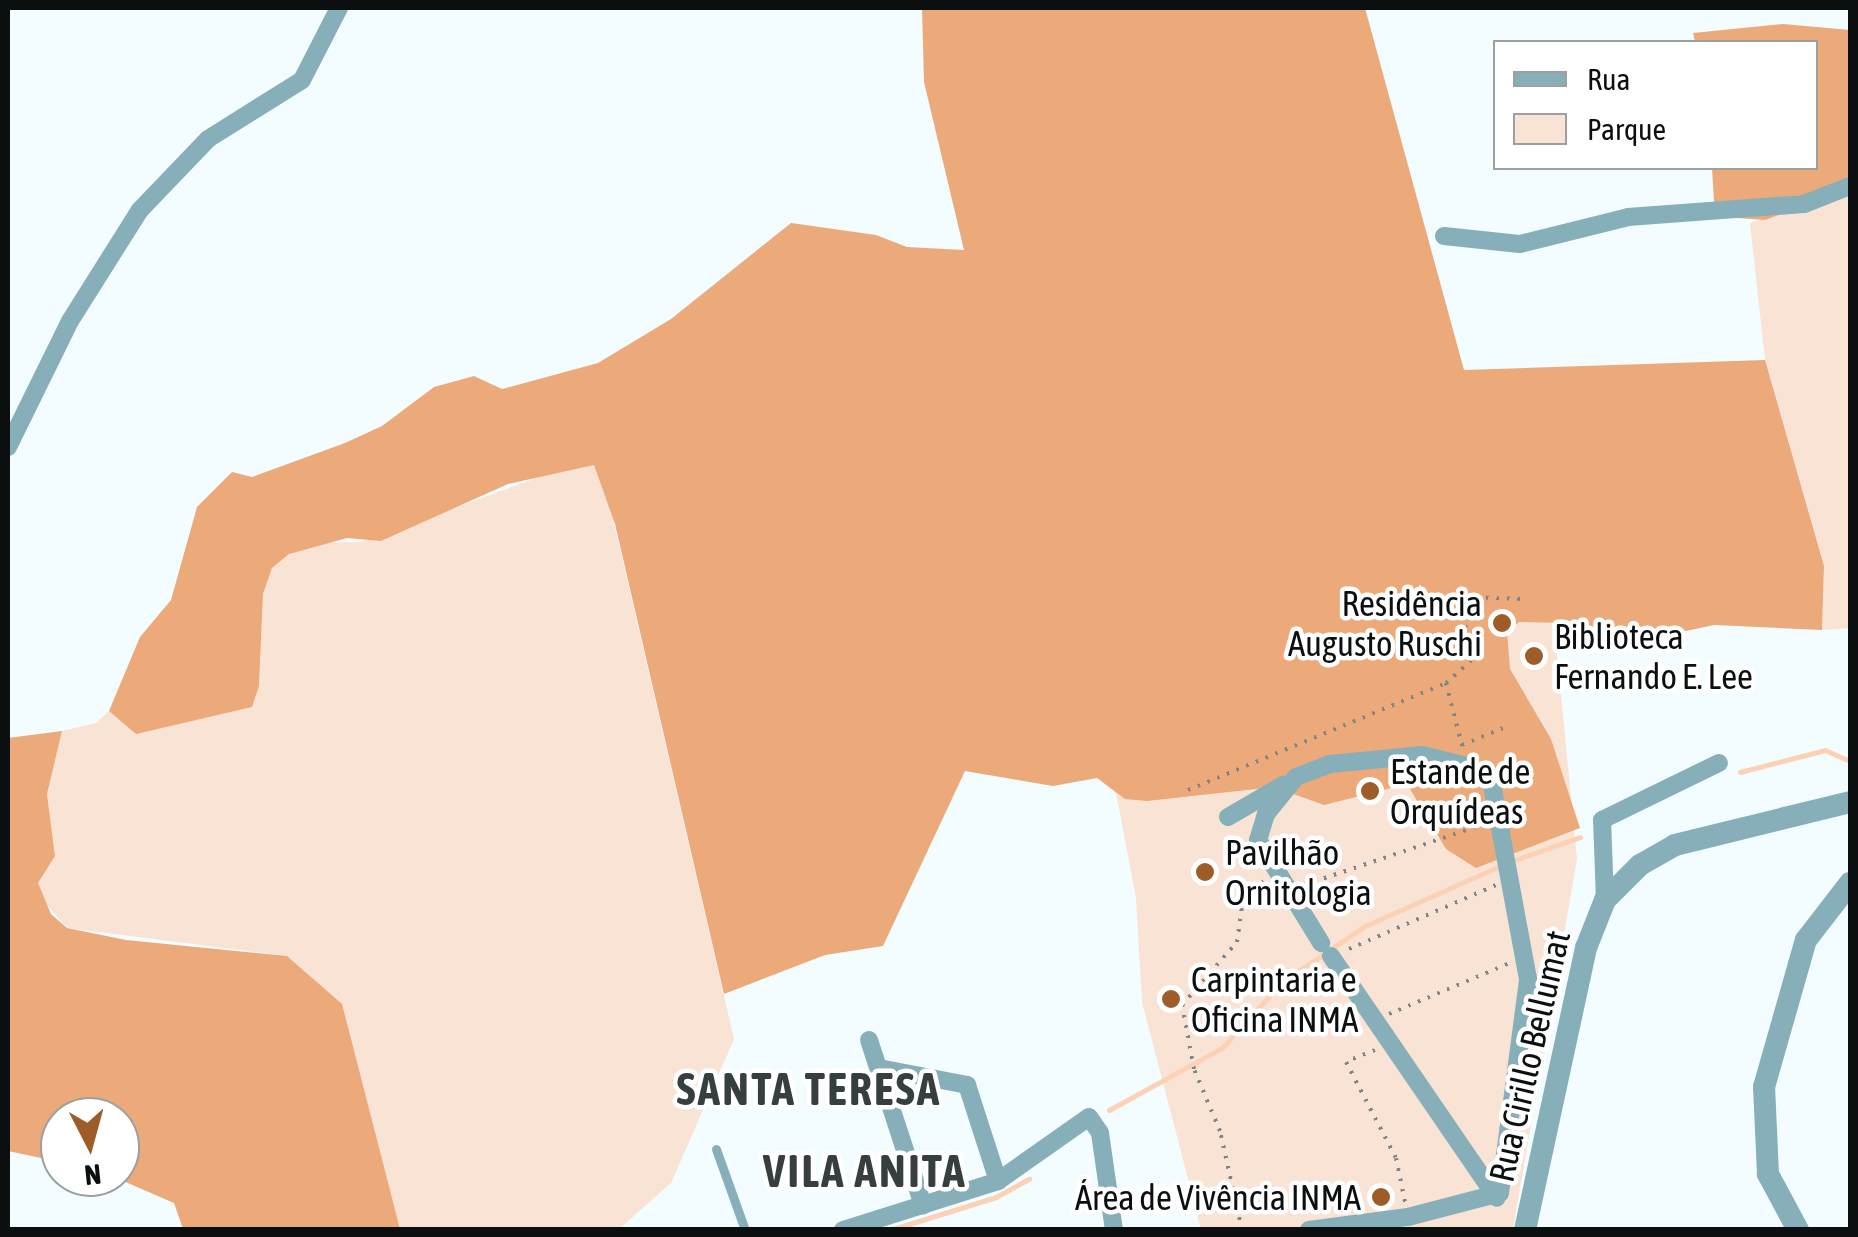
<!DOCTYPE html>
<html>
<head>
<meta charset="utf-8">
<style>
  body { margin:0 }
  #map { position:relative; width:1858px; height:1237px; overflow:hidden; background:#f3fcff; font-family:"Asap Condensed",sans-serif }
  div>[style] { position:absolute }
  .green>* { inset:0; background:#f8e3d5 }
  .forest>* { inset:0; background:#eca97a }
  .stream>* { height:5px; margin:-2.5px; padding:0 2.5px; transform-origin:2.5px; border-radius:2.5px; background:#fcd2b6 }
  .path>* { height:4px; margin-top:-2px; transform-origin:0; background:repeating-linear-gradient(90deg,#7f8587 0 2.5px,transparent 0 10.5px) }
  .service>* { height:9px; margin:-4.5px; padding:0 4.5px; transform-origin:4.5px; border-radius:4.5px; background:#87afb9 }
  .minor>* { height:18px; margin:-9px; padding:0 9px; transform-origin:9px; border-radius:9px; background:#87afb9 }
  .tertiary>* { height:22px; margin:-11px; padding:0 11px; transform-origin:11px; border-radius:11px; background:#87afb9 }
  .dots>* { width:28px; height:28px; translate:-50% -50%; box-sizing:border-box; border:5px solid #fff; border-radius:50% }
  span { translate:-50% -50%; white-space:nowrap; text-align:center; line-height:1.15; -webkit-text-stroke:9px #fff; paint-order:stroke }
  .poi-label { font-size:35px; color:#0c0f10 }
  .right { translate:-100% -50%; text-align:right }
  .left { translate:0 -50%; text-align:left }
  .street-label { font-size:35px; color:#0c0f10 }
  .district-label { font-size:45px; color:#373e40; font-weight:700; letter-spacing:2.5px }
  .frame { position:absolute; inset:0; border:10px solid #0c0f10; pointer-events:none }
  .legend { position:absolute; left:1493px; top:40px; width:325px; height:130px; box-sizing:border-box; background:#fff; border:2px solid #9e9f9f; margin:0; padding:12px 18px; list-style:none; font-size:30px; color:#0c0f10 }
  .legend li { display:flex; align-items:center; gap:20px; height:50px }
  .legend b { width:50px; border:2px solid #9e9f9f }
  .north { position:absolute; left:40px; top:1097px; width:100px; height:100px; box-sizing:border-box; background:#fff; border:2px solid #9e9f9f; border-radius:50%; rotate:174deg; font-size:28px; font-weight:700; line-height:40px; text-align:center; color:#0c0f10 }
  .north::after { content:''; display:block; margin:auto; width:35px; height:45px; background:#9e5c29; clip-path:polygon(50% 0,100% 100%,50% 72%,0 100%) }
</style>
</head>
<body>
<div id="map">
  <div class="green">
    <i style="clip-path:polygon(942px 8px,1443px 354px,1555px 633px,1577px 859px,1513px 1229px,1201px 1229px,1142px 1002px,1136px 898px,1119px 808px)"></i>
    <i style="clip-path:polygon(1850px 189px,1850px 628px,1822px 630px,1824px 566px,1765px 360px,1750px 223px)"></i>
    <i style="clip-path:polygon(572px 465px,594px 465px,604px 480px,734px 1039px,671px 1183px,619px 1229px,400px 1229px,341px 1004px,287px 956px,67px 928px,40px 897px,38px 883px,55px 855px,47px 794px,52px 771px,62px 731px,96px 723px,109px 711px,136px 733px,252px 707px,259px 686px,263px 594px,272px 568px,289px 554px,313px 543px,361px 542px)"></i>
  </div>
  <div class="forest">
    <i style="clip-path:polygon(922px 8px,1365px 8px,1464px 370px,1765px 360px,1824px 566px,1822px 630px,1714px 625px,1615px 646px,1566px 623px,1519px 622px,1507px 632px,1510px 669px,1551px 739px,1580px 828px,1476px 868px,1446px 849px,1407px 784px,1324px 805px,1274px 787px,1147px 801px,1125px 799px,1097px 778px,1053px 786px,965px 771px,883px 946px,825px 955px,724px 994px,615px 524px,594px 465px,508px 484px,381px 541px,347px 538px,289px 554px,272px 568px,263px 594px,259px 686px,252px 707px,136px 734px,109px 711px,140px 637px,171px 600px,197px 507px,232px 472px,252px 477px,345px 443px,382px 426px,434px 387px,474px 376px,502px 389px,598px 363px,671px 319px,791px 223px,876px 235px,907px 247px,964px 250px,924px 82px)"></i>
    <i style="clip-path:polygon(1783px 24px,1850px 30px,1850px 189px,1765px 220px,1724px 217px,1714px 202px,1712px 168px,1816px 168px,1816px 42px,1695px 42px,1693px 33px)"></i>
    <i style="clip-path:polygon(62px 731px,47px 794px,55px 856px,38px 883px,51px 914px,67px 928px,126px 940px,287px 956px,342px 1004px,400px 1229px,183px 1229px,174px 1203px,114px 1177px,120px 1177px,120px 1117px,60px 1117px,60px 1162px,8px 1151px,8px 738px)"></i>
  </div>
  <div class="stream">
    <i style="left:1740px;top:772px;width:88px;rotate:-14.5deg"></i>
    <i style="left:1825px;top:750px;width:27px;rotate:24deg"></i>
    <i style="left:1512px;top:861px;width:72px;rotate:-19.4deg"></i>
    <i style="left:1109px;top:1110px;width:129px;rotate:-28.8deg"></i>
    <i style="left:1222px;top:1048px;width:88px;rotate:-47.8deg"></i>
    <i style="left:1281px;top:983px;width:102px;rotate:-34.2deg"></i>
    <i style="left:1365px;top:926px;width:150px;rotate:-24deg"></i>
    <i style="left:890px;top:1230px;width:111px;rotate:-17.3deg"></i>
    <i style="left:996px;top:1197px;width:38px;rotate:-29deg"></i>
  </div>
  <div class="path">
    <i style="left:1446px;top:683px;width:65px;rotate:75.7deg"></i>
    <i style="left:1462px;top:745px;width:44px;rotate:-22.5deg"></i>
    <i style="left:1188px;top:790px;width:279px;rotate:-22.5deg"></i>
    <i style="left:1446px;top:683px;width:39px;rotate:-42deg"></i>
    <i style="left:1475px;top:657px;width:12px;rotate:-138deg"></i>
    <i style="left:1466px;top:649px;width:52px;rotate:-91.1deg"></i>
    <i style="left:1465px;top:597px;width:58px;rotate:2deg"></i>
    <i style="left:1304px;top:885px;width:190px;rotate:-18.7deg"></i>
    <i style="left:1349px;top:949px;width:160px;rotate:-23.5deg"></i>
    <i style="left:1389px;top:1014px;width:131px;rotate:-22.9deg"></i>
    <i style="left:1375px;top:1050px;width:31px;rotate:158deg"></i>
    <i style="left:1346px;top:1062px;width:108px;rotate:62.5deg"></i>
    <i style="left:1396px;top:1158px;width:45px;rotate:78.4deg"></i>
    <i style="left:1242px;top:1230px;width:101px;rotate:-102.5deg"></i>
    <i style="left:1220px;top:1131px;width:67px;rotate:-112.8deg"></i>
    <i style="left:1194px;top:1069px;width:65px;rotate:-100.6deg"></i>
    <i style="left:1182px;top:1005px;width:84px;rotate:-48.9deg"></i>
    <i style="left:1237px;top:942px;width:36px;rotate:-82deg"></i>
    <i style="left:1242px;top:906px;width:33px;rotate:-49deg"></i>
  </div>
  <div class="service">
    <i style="left:716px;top:1149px;width:86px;rotate:70.3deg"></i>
  </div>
  <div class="minor">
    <i style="left:1444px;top:236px;width:76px;rotate:6deg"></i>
    <i style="left:1520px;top:244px;width:111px;rotate:-14deg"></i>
    <i style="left:1628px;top:217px;width:176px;rotate:-4.2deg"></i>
    <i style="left:1804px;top:204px;width:49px;rotate:-21.4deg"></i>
    <i style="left:8px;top:447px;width:140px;rotate:-63.8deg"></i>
    <i style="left:70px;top:321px;width:131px;rotate:-57.8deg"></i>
    <i style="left:140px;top:210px;width:98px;rotate:-46.2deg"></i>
    <i style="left:208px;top:139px;width:111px;rotate:-32.1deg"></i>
    <i style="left:302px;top:80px;width:81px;rotate:-62.8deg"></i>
    <i style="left:1228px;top:817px;width:64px;rotate:-30.2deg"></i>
    <i style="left:1605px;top:900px;width:80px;rotate:-92.1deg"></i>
    <i style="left:1602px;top:820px;width:130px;rotate:-26deg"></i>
    <i style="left:1331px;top:956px;width:293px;rotate:55.6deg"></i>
    <i style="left:869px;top:1040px;width:174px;rotate:71.9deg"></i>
    <i style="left:879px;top:1068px;width:90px;rotate:10.9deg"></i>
    <i style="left:967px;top:1085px;width:101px;rotate:72.1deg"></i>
    <i style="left:843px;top:1230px;width:163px;rotate:-17.5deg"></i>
    <i style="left:998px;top:1181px;width:111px;rotate:-35.1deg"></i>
    <i style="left:1089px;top:1117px;width:19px;rotate:55deg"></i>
    <i style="left:1100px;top:1133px;width:98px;rotate:81.8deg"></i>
    <i style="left:1309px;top:1230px;width:100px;rotate:-7.5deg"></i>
    <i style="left:1408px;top:1217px;width:95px;rotate:-14.6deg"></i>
    <i style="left:1500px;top:1193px;width:216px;rotate:-82.5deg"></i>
    <i style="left:1528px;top:979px;width:198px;rotate:-100.5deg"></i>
    <i style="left:1492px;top:784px;width:31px;rotate:-144deg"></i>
    <i style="left:1467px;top:766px;width:46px;rotate:-166.3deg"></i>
    <i style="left:1422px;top:755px;width:92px;rotate:174.4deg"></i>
    <i style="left:1330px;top:764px;width:36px;rotate:159deg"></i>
    <i style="left:1296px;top:777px;width:48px;rotate:129deg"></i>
    <i style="left:1266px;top:814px;width:27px;rotate:107deg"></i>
    <i style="left:1258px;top:840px;width:121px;rotate:58.5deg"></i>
  </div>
  <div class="tertiary">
    <i style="left:1525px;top:1230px;width:289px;rotate:-77.8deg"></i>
    <i style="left:1586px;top:948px;width:52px;rotate:-68.4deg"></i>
    <i style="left:1605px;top:900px;width:49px;rotate:-45deg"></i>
    <i style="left:1640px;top:865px;width:40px;rotate:-29.7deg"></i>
    <i style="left:1675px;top:845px;width:180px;rotate:-13.8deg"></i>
    <i style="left:1798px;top:1230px;width:64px;rotate:-118.2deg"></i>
    <i style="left:1768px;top:1174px;width:87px;rotate:-92.6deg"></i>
    <i style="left:1764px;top:1087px;width:153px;rotate:-74.1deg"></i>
    <i style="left:1806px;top:940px;width:72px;rotate:-52.3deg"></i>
  </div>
  <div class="dots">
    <i style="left:1502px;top:623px;background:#9e5c29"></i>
    <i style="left:1534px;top:656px;background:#9e5c29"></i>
    <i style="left:1370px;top:791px;background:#9e5c29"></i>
    <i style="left:1205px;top:872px;background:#9e5c29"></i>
    <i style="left:1171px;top:999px;background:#9e5c29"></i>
    <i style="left:1381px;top:1197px;background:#9e5c29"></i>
  </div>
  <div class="poi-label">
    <span class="right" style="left:1482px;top:623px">Residência<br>Augusto Ruschi</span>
    <span class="left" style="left:1554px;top:656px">Biblioteca<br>Fernando E. Lee</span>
    <span class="left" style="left:1390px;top:791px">Estande de<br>Orquídeas</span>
    <span class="left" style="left:1225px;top:872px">Pavilhão<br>Ornitologia</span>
    <span class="left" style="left:1191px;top:999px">Carpintaria e<br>Oficina INMA</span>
    <span class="right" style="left:1361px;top:1197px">Área de Vivência INMA</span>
  </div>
  <div class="street-label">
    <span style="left:1529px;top:1056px;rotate:-77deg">Rua Cirillo Bellumat</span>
  </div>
  <div class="district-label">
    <span style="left:809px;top:1090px">SANTA TERESA</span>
    <span style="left:865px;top:1172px">VILA ANITA</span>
  </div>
  <div class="frame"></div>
  <ul class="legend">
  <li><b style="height:12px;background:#87afb9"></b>Rua</li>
  <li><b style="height:28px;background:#f8e3d5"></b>Parque</li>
  </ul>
  <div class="north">N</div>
</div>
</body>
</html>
